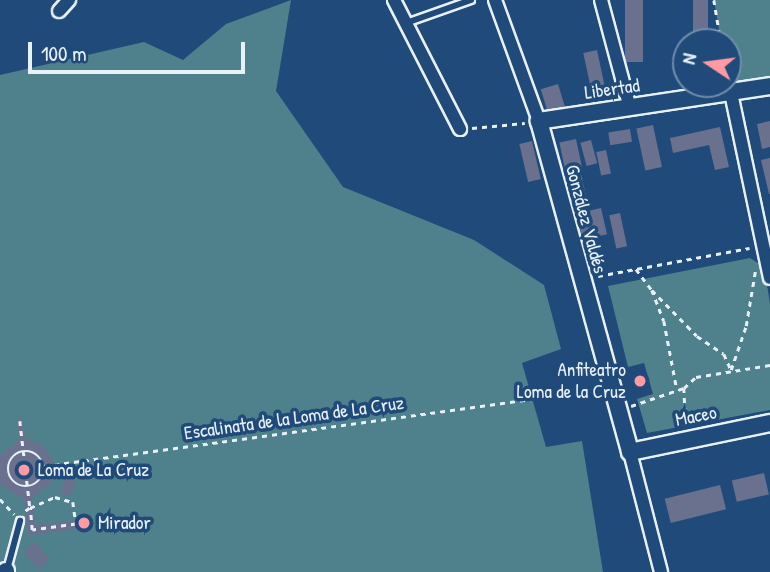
<!DOCTYPE html>
<html>
<head>
<meta charset="utf-8">
<style>
  body { margin:0 }
  #map { position:relative; width:770px; height:572px; overflow:hidden; background:#1f4a7a; font-family:"Patrick Hand",sans-serif }
  div>[style] { position:absolute }
  .green>* { inset:0; background:#4f818d }
  .building>* { inset:0; background:#6a718e; transform-origin:0 0 }
  .path>* { height:2.5px; margin-top:-1.25px; transform-origin:0; background:repeating-linear-gradient(90deg,#e8f1f8 0 5px,transparent 0 10px) }
  .path>.ring { margin:-1.25px; padding:0; box-sizing:content-box; background:none; border:2.5px solid #e8f1f8; border-radius:50% }
  .roads { filter:drop-shadow(2px 0 #e8f1f8) drop-shadow(-2px 0 #e8f1f8) drop-shadow(0 2px #e8f1f8) drop-shadow(0 -2px #e8f1f8) }
  .lane>* { height:6px; margin:-3px; padding:0 3px; transform-origin:3px; border-radius:3px; background:#1f4a7a }
  .street>* { height:12px; margin:-6px; padding:0 6px; transform-origin:6px; border-radius:6px; background:#1f4a7a }
  .secondary>* { height:16px; margin:-8px; padding:0 8px; transform-origin:8px; border-radius:8px; background:#1f4a7a }
  .dots>* { width:19px; height:19px; translate:-50% -50%; box-sizing:border-box; border:4px solid #1f4a7a; border-radius:50% }
  span { translate:-50% -50%; white-space:nowrap; text-align:center; line-height:1.15; -webkit-text-stroke:7px #1f4a7a; paint-order:stroke }
  .street-label { font-size:19px; color:#e8f1f8 }
  .poi-label { font-size:19px; color:#e8f1f8 }
  .right { translate:-100% -50%; text-align:right }
  .left { translate:0 -50%; text-align:left }
  .north { position:absolute; left:672px; top:28px; width:70px; height:70px; box-sizing:border-box; background:#1f4a7a; border:2px solid #6f8dac; border-radius:50%; rotate:283deg; font-size:19px; font-weight:700; line-height:28px; text-align:center; color:#e8f1f8 }
  .north::after { content:''; display:block; margin:auto; width:24px; height:32px; background:#ff9aa2; clip-path:polygon(50% 0,100% 100%,50% 72%,0 100%) }
  .scale { position:absolute; left:28px; top:42px; width:217px; height:32px; box-sizing:border-box; border:4px solid #e8f1f8; border-top:0; padding-left:9px; font-size:21px; line-height:24px; white-space:nowrap; color:#e8f1f8; -webkit-text-stroke:5px #1f4a7a; paint-order:stroke }
</style>
</head>
<body>
<div id="map">
  <div class="green">
    <i style="clip-path:polygon(291px 0,276px 91px,343px 187px,474px 240px,544px 285px,561px 349px,522px 363px,546px 447px,582px 441px,603px 572px,0 572px,0 75px,144px 42px,183px 60px,226px 24px)"></i>
    <i style="clip-path:polygon(714px 0,770px 0,770px 78px,729px 85px,728px 42px,721px 42px)"></i>
    <i style="clip-path:polygon(750px 258px,764px 267px,770px 303px,770px 410px,647px 433px,637px 399px,653px 394px,644px 363px,628px 367px,608px 286px)"></i>
  </div>
  <div class="building">
    <i style="left:625px;top:0;width:18px;height:62px"></i>
    <i style="left:693px;top:0;width:15px;height:42px"></i>
    <i style="left:597px;top:50px;width:43px;height:14px;rotate:78deg"></i>
    <i style="left:558px;top:84px;width:24px;height:18px;rotate:73deg"></i>
    <i style="clip-path:polygon(770px 121px,770px 147px,762px 149px,757px 124px)"></i>
    <i style="left:653px;top:125px;width:43px;height:17px;rotate:78deg"></i>
    <i style="clip-path:polygon(720px 127px,729px 167px,715px 170px,709px 145px,673px 153px,670px 138px)"></i>
    <i style="left:630px;top:129px;width:13px;height:22px;rotate:81deg"></i>
    <i style="left:576px;top:139px;width:29px;height:17px;rotate:78deg"></i>
    <i style="left:591px;top:140px;width:24px;height:11px;rotate:75deg"></i>
    <i style="left:532px;top:141px;width:39px;height:13px;rotate:77deg"></i>
    <i style="left:606px;top:150px;width:24px;height:10px;rotate:78deg"></i>
    <i style="clip-path:polygon(770px 158px,770px 194px,769px 194px,761px 160px)"></i>
    <i style="left:581px;top:174px;width:31px;height:14px;rotate:77deg"></i>
    <i style="left:601px;top:208px;width:27px;height:25px;rotate:77deg"></i>
    <i style="left:620px;top:213px;width:34px;height:11px;rotate:78deg"></i>
    <i style="clip-path:polygon(21px 417px,26px 439px,43px 445px,55px 464px,52px 483px,32px 498px,35px 525px,85px 519px,87px 528px,28px 535px,24px 499px,0 484px,0 455px,19px 440px,17px 420px)"></i>
    <i style="clip-path:polygon(65px 472px,74px 475px,73px 482px,77px 483px,69px 496px,61px 494px)"></i>
    <i style="left:764px;top:473px;width:22px;height:33px;rotate:77deg"></i>
    <i style="left:720px;top:485px;width:25px;height:57px;rotate:76deg"></i>
    <i style="left:35px;top:542px;width:23px;height:15px;rotate:49deg"></i>
  </div>
  <div class="path">
    <i style="left:714px;top:0;width:43px;rotate:80.5deg"></i>
    <i style="left:472px;top:128px;width:53px;rotate:-5.4deg"></i>
    <i style="left:636px;top:269px;width:26px;rotate:53deg"></i>
    <i style="left:652px;top:290px;width:33px;rotate:69deg"></i>
    <i style="left:664px;top:321px;width:70px;rotate:79.3deg"></i>
    <i style="left:598px;top:276px;width:154px;rotate:-10.5deg"></i>
    <i style="left:652px;top:290px;width:64px;rotate:45.6deg"></i>
    <i style="left:697px;top:336px;width:32px;rotate:34deg"></i>
    <i style="left:724px;top:354px;width:17px;rotate:66deg"></i>
    <i style="left:731px;top:370px;width:46px;rotate:-71.2deg"></i>
    <i style="left:746px;top:326px;width:55px;rotate:-80.5deg"></i>
    <i style="left:684px;top:388px;width:39px;rotate:87deg"></i>
    <i style="left:631px;top:406px;width:56px;rotate:-18.8deg"></i>
    <i style="left:684px;top:388px;width:16px;rotate:-43deg"></i>
    <i style="left:696px;top:377px;width:75px;rotate:-9.2deg"></i>
    <i style="left:20px;top:421px;width:88px;rotate:83.4deg"></i>
    <i style="left:30px;top:508px;width:9px;rotate:144deg"></i>
    <i class="ring" style="left:8px;top:451px;width:33.5px;height:33.5px"></i>
    <i style="left:44px;top:466px;width:559px;rotate:-7.81deg"></i>
    <i style="left:0;top:499px;width:21px;rotate:47deg"></i>
    <i style="left:76px;top:524px;width:44px;rotate:172.2deg"></i>
    <i style="left:32px;top:530px;width:22px;rotate:-95deg"></i>
    <i style="left:30px;top:508px;width:27px;rotate:-24deg"></i>
    <i style="left:55px;top:497px;width:19px;rotate:16deg"></i>
    <i style="left:73px;top:502px;width:22px;rotate:82deg"></i>
    <i style="left:76px;top:524px;width:8px;rotate:-7deg"></i>
  </div>
  <div class="roads">
    <div class="lane">
      <i style="left:406px;top:23px;width:69px;rotate:-19.5deg"></i>
      <i style="left:7px;top:570px;width:51px;rotate:-75.1deg"></i>
    </div>
    <div class="street">
      <i style="left:394px;top:0;width:145px;rotate:62.9deg"></i>
      <i style="left:495px;top:0;width:129px;rotate:70deg"></i>
      <i style="left:601px;top:0;width:112px;rotate:75deg"></i>
      <i style="left:59px;top:11px;width:15px;rotate:-48deg"></i>
      <i style="left:731px;top:93px;width:189px;rotate:78.1deg"></i>
      <i style="left:630px;top:452px;width:124px;rotate:75.5deg"></i>
    </div>
    <div class="secondary">
      <i style="left:770px;top:86px;width:234px;rotate:171.4deg"></i>
      <i style="left:539px;top:121px;width:343px;rotate:74.6deg"></i>
      <i style="left:630px;top:452px;width:143px;rotate:-11.7deg"></i>
      <i style="left:6px;top:571px;width:1px;rotate:90deg"></i>
    </div>
  </div>
  <div class="dots">
    <i style="left:640px;top:381px;background:#ff9aa2"></i>
    <i style="left:24px;top:470px;background:#ff9aa2"></i>
    <i style="left:84px;top:523px;background:#ff9aa2"></i>
  </div>
  <div class="street-label">
    <span style="left:612px;top:89px;rotate:-8deg">Libertad</span>
    <span style="left:586px;top:219px;rotate:75deg">González Valdés</span>
    <span style="left:696px;top:416px;rotate:-11deg">Maceo</span>
    <span style="left:294px;top:418px;rotate:-8deg">Escalinata de la Loma de La Cruz</span>
  </div>
  <div class="poi-label">
    <span class="right" style="left:626px;top:381px">Anfiteatro<br>Loma de la Cruz</span>
    <span class="left" style="left:38px;top:470px">Loma de La Cruz</span>
    <span class="left" style="left:98px;top:523px">Mirador</span>
  </div>
  <div class="north">N</div>
  <div class="scale">100 m</div>
</div>
</body>
</html>
